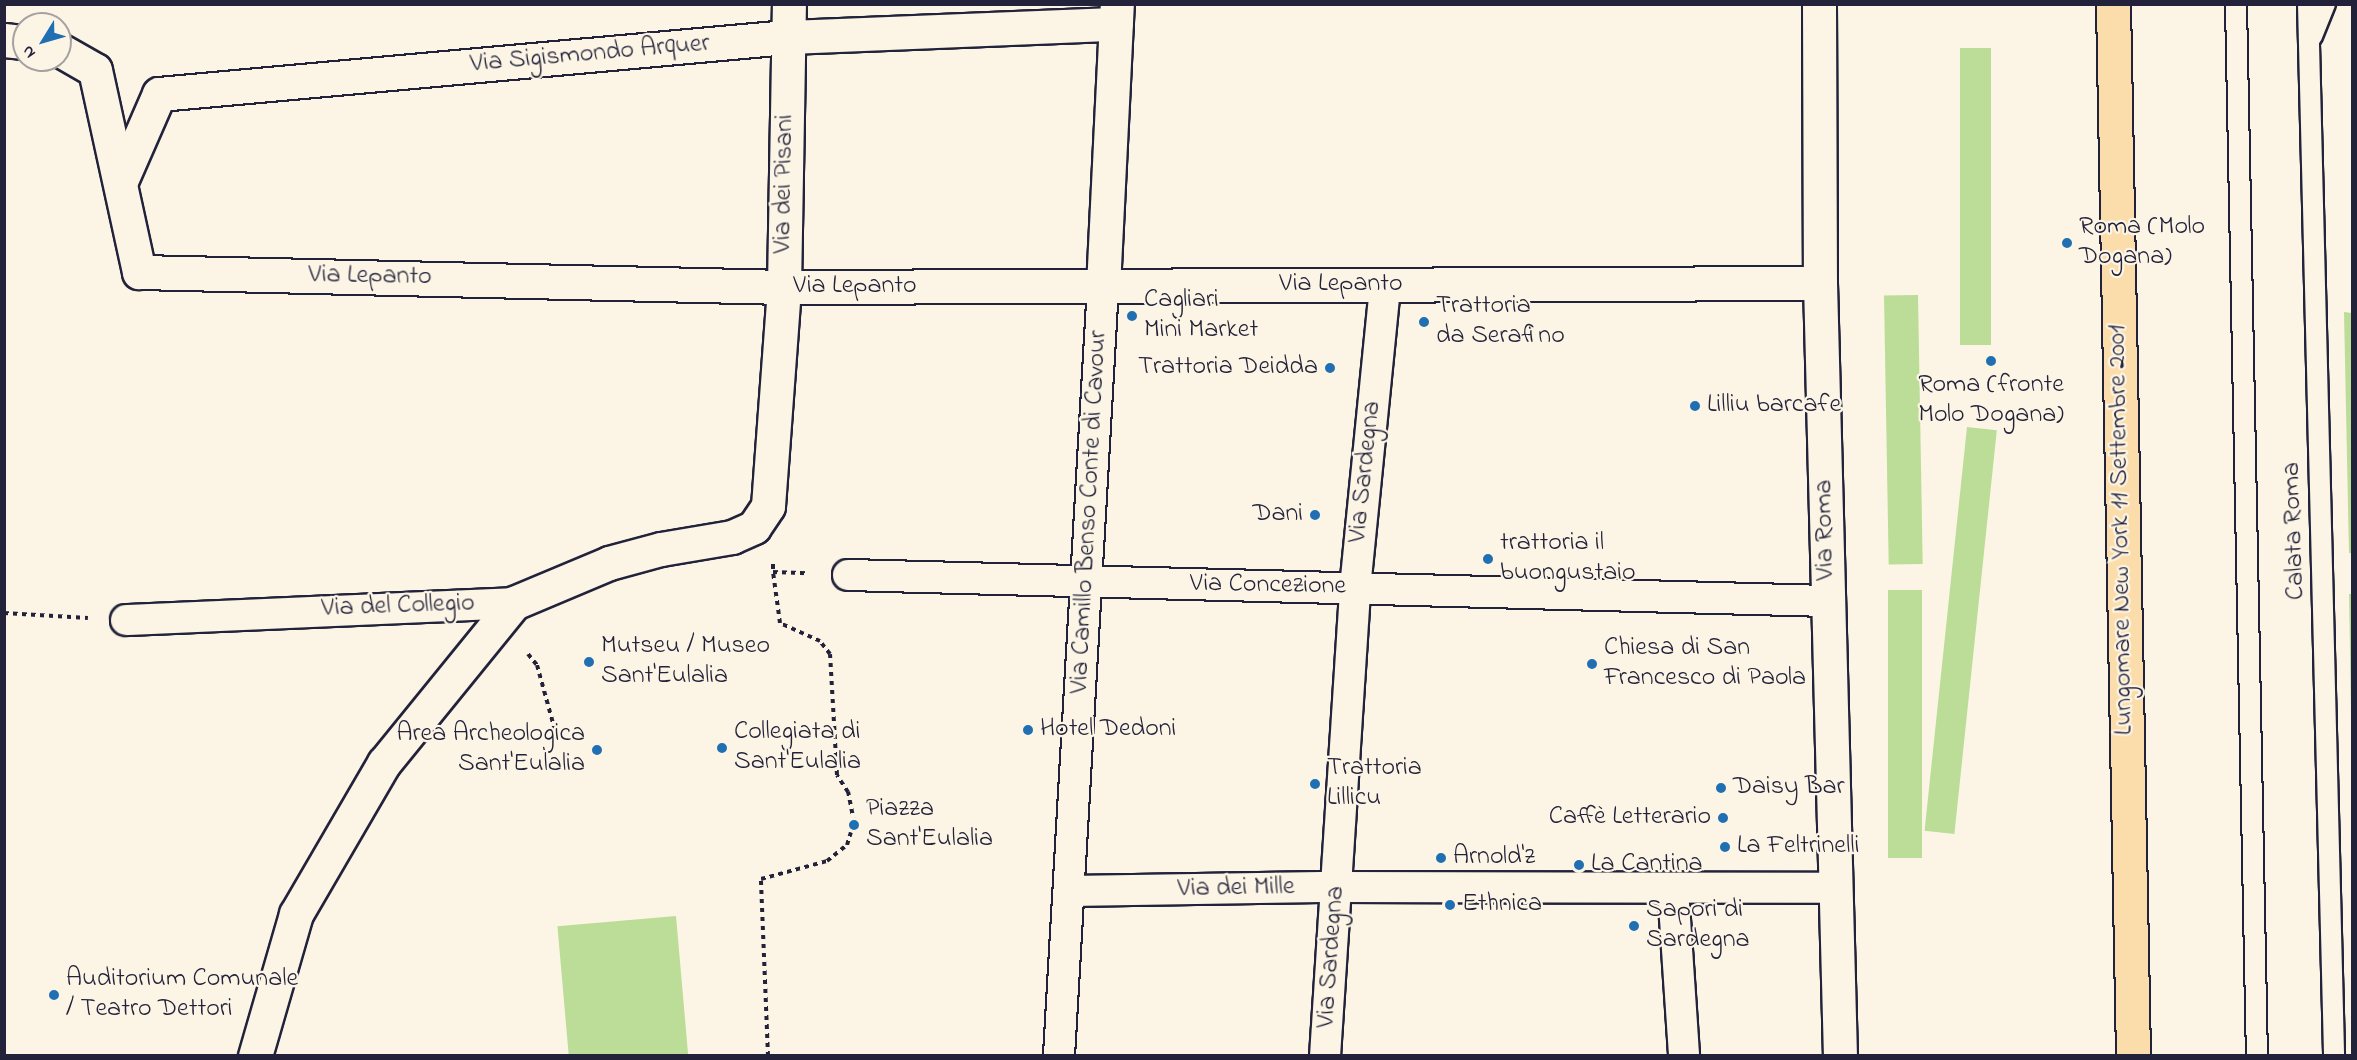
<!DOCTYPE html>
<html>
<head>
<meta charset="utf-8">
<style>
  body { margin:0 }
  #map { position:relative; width:2357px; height:1060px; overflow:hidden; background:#fcf5e5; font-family:"Indie Flower",sans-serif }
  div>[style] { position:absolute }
  .green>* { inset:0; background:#bbdd97; transform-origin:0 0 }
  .path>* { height:4px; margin-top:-2px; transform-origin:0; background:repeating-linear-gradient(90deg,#22223b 0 4.5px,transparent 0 9px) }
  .roads { filter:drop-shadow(2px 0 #22223b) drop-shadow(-2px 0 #22223b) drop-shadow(0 2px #22223b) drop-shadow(0 -2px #22223b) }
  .service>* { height:20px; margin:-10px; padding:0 10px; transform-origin:10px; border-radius:10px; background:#fcf5e5 }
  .pedestrian>* { height:30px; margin:-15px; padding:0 15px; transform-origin:15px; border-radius:15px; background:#fcf5e5 }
  .minor>* { height:33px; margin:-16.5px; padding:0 16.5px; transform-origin:16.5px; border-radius:16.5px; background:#fcf5e5 }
  .secondary>* { height:33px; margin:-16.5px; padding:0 16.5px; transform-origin:16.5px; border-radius:16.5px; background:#fcf5e5 }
  .primary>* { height:33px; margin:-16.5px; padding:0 16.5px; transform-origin:16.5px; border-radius:16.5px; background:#fbddab }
  .dots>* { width:16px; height:16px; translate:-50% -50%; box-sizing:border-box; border:3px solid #fcf5e5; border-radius:50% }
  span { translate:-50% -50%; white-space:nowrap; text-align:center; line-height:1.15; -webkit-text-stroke:4.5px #fcf5e5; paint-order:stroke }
  .street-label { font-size:26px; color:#22223b }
  .poi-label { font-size:26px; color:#22223b }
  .left { translate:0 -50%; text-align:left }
  .right { translate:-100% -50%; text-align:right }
  .frame { position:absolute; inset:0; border:6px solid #22223b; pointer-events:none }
  .north { position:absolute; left:12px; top:12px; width:60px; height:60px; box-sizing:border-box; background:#fcf5e5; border:2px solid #a5a1a1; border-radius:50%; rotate:233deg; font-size:16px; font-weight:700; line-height:24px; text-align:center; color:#22223b }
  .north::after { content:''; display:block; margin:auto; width:21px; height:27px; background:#1f6fb2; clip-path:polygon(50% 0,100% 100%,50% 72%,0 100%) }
</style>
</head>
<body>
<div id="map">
  <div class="green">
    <i style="left:1960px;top:48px;width:31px;height:297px"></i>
    <i style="left:1918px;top:295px;width:269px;height:34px;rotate:89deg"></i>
    <i style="clip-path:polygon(2344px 312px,2352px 313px,2352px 553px,2349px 553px)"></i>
    <i style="left:1967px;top:427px;width:30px;height:406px;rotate:6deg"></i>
    <i style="left:1888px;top:590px;width:34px;height:268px"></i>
    <i style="clip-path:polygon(2349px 594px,2352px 594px,2352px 772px)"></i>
    <i style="left:676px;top:916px;width:139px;height:119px;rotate:85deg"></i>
  </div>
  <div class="path">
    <i style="left:773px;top:564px;width:8px;rotate:90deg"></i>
    <i style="left:773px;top:572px;width:35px;rotate:2deg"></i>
    <i style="left:4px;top:613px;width:84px;rotate:3.4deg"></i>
    <i style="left:528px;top:654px;width:14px;rotate:51deg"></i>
    <i style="left:537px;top:665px;width:79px;rotate:74.6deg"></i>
    <i style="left:768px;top:1056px;width:177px;rotate:-92.3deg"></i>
    <i style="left:761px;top:879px;width:68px;rotate:-15.3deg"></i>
    <i style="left:827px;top:861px;width:26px;rotate:-39deg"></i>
    <i style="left:847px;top:845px;width:24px;rotate:-73deg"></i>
    <i style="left:854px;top:822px;width:31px;rotate:-101deg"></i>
    <i style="left:848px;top:792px;width:20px;rotate:-123deg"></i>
    <i style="left:837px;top:775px;width:121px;rotate:-93.3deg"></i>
    <i style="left:830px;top:654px;width:16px;rotate:-128deg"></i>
    <i style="left:820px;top:641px;width:44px;rotate:-155.8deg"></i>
    <i style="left:780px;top:623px;width:51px;rotate:-97.8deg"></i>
  </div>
  <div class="roads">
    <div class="service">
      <i style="left:2236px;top:4px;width:1052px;rotate:88.86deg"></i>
      <i style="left:2308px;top:4px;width:1052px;rotate:88.58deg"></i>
      <i style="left:2312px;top:36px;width:35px;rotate:-68deg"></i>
    </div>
    <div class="pedestrian">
      <i style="left:848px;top:575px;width:980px;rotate:1.52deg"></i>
      <i style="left:126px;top:620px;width:388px;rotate:-2.5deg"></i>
      <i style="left:1673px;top:889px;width:167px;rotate:86.2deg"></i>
      <i style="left:1070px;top:891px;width:267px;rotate:-0.9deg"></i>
      <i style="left:1337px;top:887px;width:498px;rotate:0.1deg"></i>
      <i style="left:1059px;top:1056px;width:770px;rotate:-86.73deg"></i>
      <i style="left:1325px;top:1056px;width:469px;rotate:-86.3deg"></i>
      <i style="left:1355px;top:588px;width:304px;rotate:-84.3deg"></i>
    </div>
    <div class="minor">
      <i style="left:4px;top:40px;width:20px;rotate:6deg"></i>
      <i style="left:60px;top:50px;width:40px;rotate:29.7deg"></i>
      <i style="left:95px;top:70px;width:207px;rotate:77.7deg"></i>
      <i style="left:139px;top:272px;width:645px;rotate:1.33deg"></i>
      <i style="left:784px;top:287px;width:1036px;rotate:-0.22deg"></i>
      <i style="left:121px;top:181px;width:95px;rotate:-66.4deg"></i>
      <i style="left:159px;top:94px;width:631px;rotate:-5.19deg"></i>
      <i style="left:787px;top:37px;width:329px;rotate:-2.3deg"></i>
      <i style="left:1103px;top:287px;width:283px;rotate:-87.2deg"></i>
      <i style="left:255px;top:1056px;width:148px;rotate:-73.9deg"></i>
      <i style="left:296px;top:914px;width:175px;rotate:-59.8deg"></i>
      <i style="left:384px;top:763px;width:206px;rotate:-50.9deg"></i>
      <i style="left:514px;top:603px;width:103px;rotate:-22.8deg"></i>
      <i style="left:609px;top:563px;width:54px;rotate:-15.1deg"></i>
      <i style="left:661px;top:549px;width:72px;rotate:-9.6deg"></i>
      <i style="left:732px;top:537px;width:24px;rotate:-24deg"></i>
      <i style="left:754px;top:527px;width:25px;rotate:-56deg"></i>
      <i style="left:768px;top:506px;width:220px;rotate:-85.8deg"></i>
      <i style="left:784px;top:287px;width:283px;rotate:-89deg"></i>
    </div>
    <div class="secondary">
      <i style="left:1819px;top:4px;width:279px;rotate:89.8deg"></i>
      <i style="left:1820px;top:283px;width:773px;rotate:88.52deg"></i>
    </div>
    <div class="primary">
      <i style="left:2113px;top:4px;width:1052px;rotate:88.91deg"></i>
    </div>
  </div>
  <div class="dots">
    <i style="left:2067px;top:243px;background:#1f6fb2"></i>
    <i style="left:1132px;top:316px;background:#1f6fb2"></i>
    <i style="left:1424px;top:322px;background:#1f6fb2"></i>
    <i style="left:1991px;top:361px;background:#1f6fb2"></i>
    <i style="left:1330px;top:368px;background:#1f6fb2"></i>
    <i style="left:1695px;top:406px;background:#1f6fb2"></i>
    <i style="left:1315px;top:515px;background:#1f6fb2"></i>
    <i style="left:1488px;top:559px;background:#1f6fb2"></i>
    <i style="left:589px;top:662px;background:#1f6fb2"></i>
    <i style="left:1592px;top:664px;background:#1f6fb2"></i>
    <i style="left:1028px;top:730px;background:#1f6fb2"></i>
    <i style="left:722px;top:748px;background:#1f6fb2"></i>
    <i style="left:597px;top:750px;background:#1f6fb2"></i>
    <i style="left:1315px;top:784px;background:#1f6fb2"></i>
    <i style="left:1721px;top:788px;background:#1f6fb2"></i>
    <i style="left:1723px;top:818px;background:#1f6fb2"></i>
    <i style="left:854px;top:825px;background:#1f6fb2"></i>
    <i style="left:1725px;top:847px;background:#1f6fb2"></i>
    <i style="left:1441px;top:858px;background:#1f6fb2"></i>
    <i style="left:1579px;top:865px;background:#1f6fb2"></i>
    <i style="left:1450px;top:905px;background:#1f6fb2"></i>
    <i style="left:1634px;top:926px;background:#1f6fb2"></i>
    <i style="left:54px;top:995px;background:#1f6fb2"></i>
  </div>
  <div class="street-label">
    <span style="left:590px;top:55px;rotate:-5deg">Via Sigismondo Arquer</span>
    <span style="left:785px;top:184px;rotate:-89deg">Via dei Pisani</span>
    <span style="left:370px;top:277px;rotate:1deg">Via Lepanto</span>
    <span style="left:1341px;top:285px">Via Lepanto</span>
    <span style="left:855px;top:287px">Via Lepanto</span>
    <span style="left:1366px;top:472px;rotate:-84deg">Via Sardegna</span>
    <span style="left:1090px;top:512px;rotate:-87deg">Via Camillo Benso Conte di Cavour</span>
    <span style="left:1826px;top:530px;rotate:-91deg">Via Roma</span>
    <span style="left:2122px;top:530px;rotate:-91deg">Lungomare New York 11 Settembre 2001</span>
    <span style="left:2295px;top:531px;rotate:-92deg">Calata Roma</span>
    <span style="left:1268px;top:586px;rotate:1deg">Via Concezione</span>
    <span style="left:398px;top:607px;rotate:-2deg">Via del Collegio</span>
    <span style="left:1236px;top:889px;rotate:-1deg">Via dei Mille</span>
    <span style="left:1332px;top:957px;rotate:-86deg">Via Sardegna</span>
  </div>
  <div class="poi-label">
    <span class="left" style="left:2079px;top:243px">Roma (Molo<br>Dogana)</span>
    <span class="left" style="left:1144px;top:316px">Cagliari<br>Mini Market</span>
    <span class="left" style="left:1436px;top:322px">Trattoria<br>da Serafino</span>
    <span class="right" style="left:1318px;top:368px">Trattoria Deidda</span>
    <span style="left:1991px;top:401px">Roma (fronte<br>Molo Dogana)</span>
    <span class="left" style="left:1707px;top:406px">Lilliu barcafe</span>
    <span class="right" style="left:1303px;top:515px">Dani</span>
    <span class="left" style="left:1500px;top:559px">trattoria il<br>buongustaio</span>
    <span class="left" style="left:601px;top:662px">Mutseu / Museo<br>Sant'Eulalia</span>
    <span class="left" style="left:1604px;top:664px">Chiesa di San<br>Francesco di Paola</span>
    <span class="left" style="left:1040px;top:730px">Hotel Dedoni</span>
    <span class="left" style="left:734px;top:748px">Collegiata di<br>Sant'Eulalia</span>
    <span class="right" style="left:585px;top:750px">Area Archeologica<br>Sant'Eulalia</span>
    <span class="left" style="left:1327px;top:784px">Trattoria<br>Lillicu</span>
    <span class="left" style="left:1733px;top:788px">Daisy Bar</span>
    <span class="left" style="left:866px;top:825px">Piazza<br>Sant'Eulalia</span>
    <span class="right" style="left:1711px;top:818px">Caffè Letterario</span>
    <span class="left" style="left:1737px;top:847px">La Feltrinelli</span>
    <span class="left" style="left:1453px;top:858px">Arnold'z</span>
    <span class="left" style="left:1591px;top:865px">La Cantina</span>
    <span class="left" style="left:1462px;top:905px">Ethnica</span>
    <span class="left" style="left:1646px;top:926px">Sapori di<br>Sardegna</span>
    <span class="left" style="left:66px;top:995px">Auditorium Comunale<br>/ Teatro Dettori</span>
  </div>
  <div class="frame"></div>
  <div class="north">N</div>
</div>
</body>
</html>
